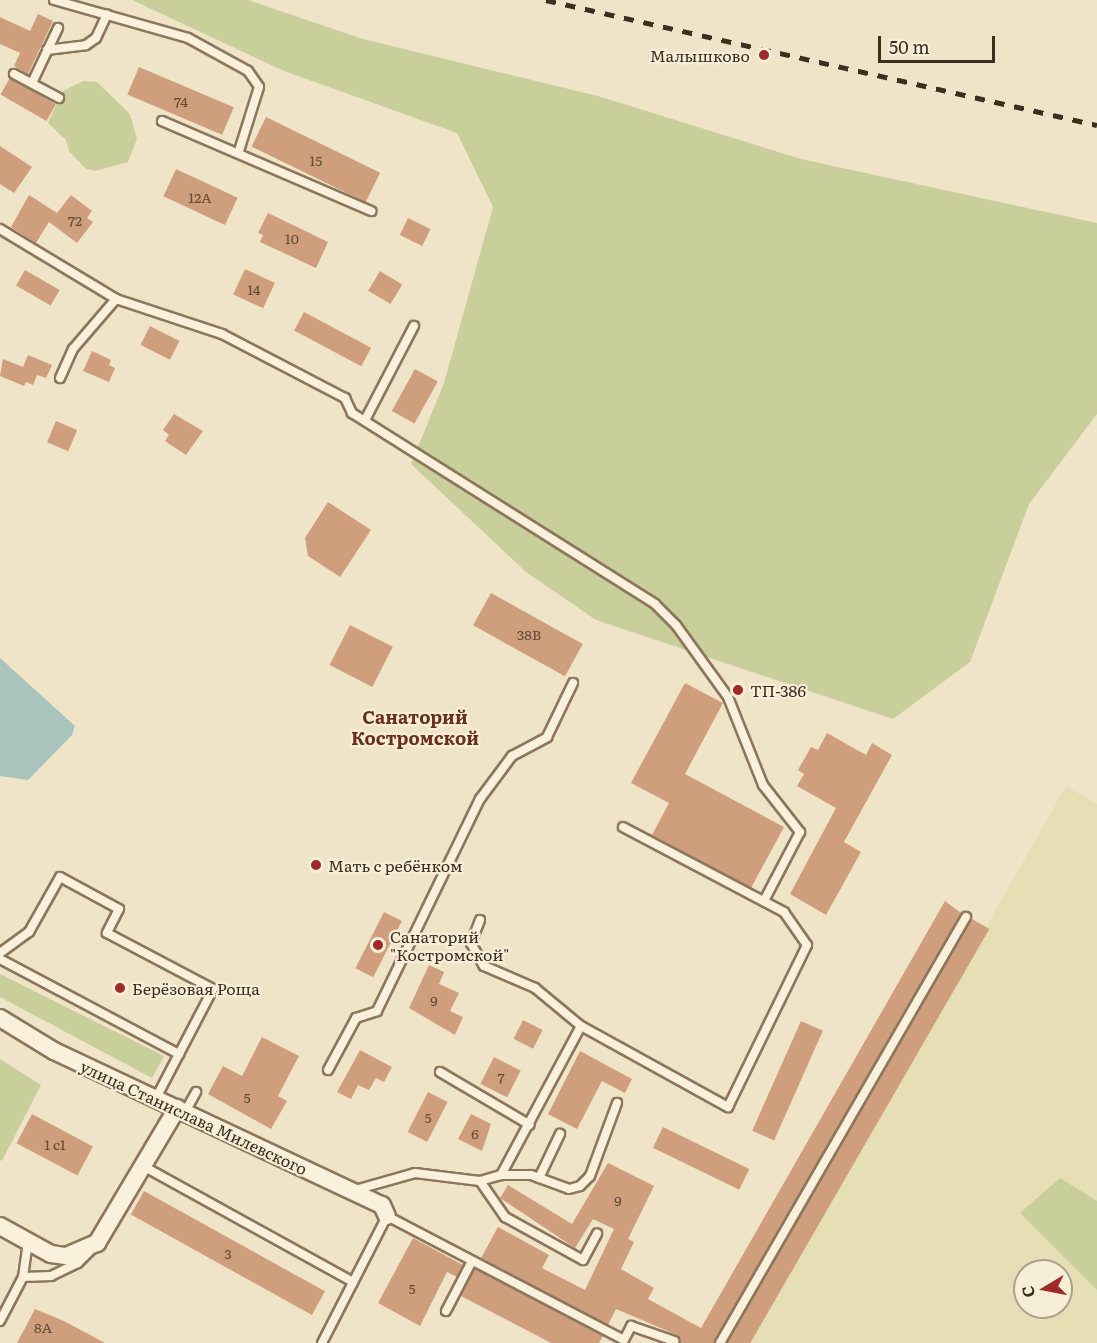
<!DOCTYPE html>
<html>
<head>
<meta charset="utf-8">
<style>
  body { margin:0 }
  #map { position:relative; width:1097px; height:1343px; overflow:hidden; background:#f0e4c8; font-family:Literata,serif }
  div>[style] { position:absolute }
  .farmland>* { inset:0; background:#e6deb5 }
  .green>* { inset:0; background:#c9cf9b }
  .water>* { inset:0; background:#a9c4bc }
  .building>* { inset:0; background:#cf9f7d; transform-origin:0 0 }
  .roads { filter:drop-shadow(2px 0 #8d765c) drop-shadow(-2px 0 #8d765c) drop-shadow(0 2px #8d765c) drop-shadow(0 -2px #8d765c) }
  .service>* { height:8px; margin:-4px; padding:0 4px; transform-origin:4px; border-radius:4px; background:#faf1dc }
  .minor>* { height:16px; margin:-8px; padding:0 8px; transform-origin:8px; border-radius:8px; background:#faf1dc }
  .rail>* { height:4.5px; margin-top:-2.25px; transform-origin:0; background:repeating-linear-gradient(90deg,#3d2e20 0 10px,transparent 0 20px) }
  .dots>* { width:16px; height:16px; translate:-50% -50%; box-sizing:border-box; border:3px solid #f7eed8; border-radius:50% }
  span { translate:-50% -50%; white-space:nowrap; text-align:center; line-height:1.15; -webkit-text-stroke:4.5px #f7eed8; paint-order:stroke }
  .number-label { font-size:14px; color:#624a37 }
  .number-label span { -webkit-text-stroke-width:0 }
  .poi-label { font-size:16px; color:#3d2e20 }
  .right { translate:-100% -50%; text-align:right }
  .left { translate:0 -50%; text-align:left }
  .street-label { font-size:16px; color:#3d2e20 }
  .neighbourhood-label { font-size:18px; color:#6b2e1e; font-weight:700 }
  .north { position:absolute; left:1013px; top:1259px; width:60px; height:60px; box-sizing:border-box; background:#f7eed8; border:2px solid #ada18e; border-radius:50%; rotate:260deg; font-size:16px; font-weight:700; line-height:24px; text-align:center; color:#3d2e20 }
  .north::after { content:''; display:block; margin:auto; width:21px; height:27px; background:#9e2a2b; clip-path:polygon(50% 0,100% 100%,50% 72%,0 100%) }
  .scale { position:absolute; left:878px; top:36px; width:117px; height:27px; box-sizing:border-box; border:3px solid #3d2e20; border-top:0; padding-left:8px; font-size:18px; line-height:21px; white-space:nowrap; color:#3d2e20; -webkit-text-stroke:4px #f7eed8; paint-order:stroke }
</style>
</head>
<body>
<div id="map">
  <div class="farmland">
    <i style="clip-path:polygon(evenodd,1066px 786px,1097px 804px,1097px 1343px,750px 1343px,1066px 786px,1025px 1271px,1061px 1271px,1061px 1307px,1025px 1307px,1025px 1271px)"></i>
  </div>
  <div class="green">
    <i style="clip-path:polygon(132px 0,248px 0,363px 39px,598px 96px,801px 159px,1097px 223px,1097px 414px,1029px 504px,970px 662px,893px 719px,596px 620px,526px 572px,411px 464px,444px 383px,493px 207px,457px 133px,284px 71px)"></i>
    <i style="clip-path:polygon(83px 81px,97px 82px,130px 114px,137px 139px,128px 162px,95px 171px,86px 169px,69px 151px,66px 140px,48px 123px,63px 91px)"></i>
    <i style="clip-path:polygon(0 974px,164px 1056px,152px 1078px,0 997px)"></i>
    <i style="clip-path:polygon(0 1059px,41px 1085px,2px 1161px,0 1160px)"></i>
    <i style="clip-path:polygon(1060px 1178px,1097px 1201px,1097px 1290px,1020px 1213px)"></i>
  </div>
  <div class="water">
    <i style="clip-path:polygon(0 658px,75px 726px,72px 735px,28px 780px,0 776px)"></i>
  </div>
  <div class="building">
    <i style="clip-path:polygon(38px 14px,53px 21px,28px 74px,14px 66px,20px 53px,0 44px,0 17px,30px 31px)"></i>
    <i style="left:139px;top:67px;width:103px;height:30px;rotate:23deg"></i>
    <i style="left:10px;top:78px;width:53px;height:19px;rotate:30deg"></i>
    <i style="left:266px;top:117px;width:127px;height:33px;rotate:26deg"></i>
    <i style="clip-path:polygon(0 146px,32px 167px,14px 193px,0 184px)"></i>
    <i style="left:176px;top:169px;width:68px;height:30px;rotate:25deg"></i>
    <i style="clip-path:polygon(29px 195px,57px 213px,71px 195px,92px 211px,87px 218px,93px 222px,77px 243px,49px 222px,36px 243px,11px 227px)"></i>
    <i style="clip-path:polygon(268px 213px,328px 242px,316px 268px,260px 242px,263px 235px,258px 233px)"></i>
    <i style="left:408px;top:218px;width:25px;height:19px;rotate:26deg"></i>
    <i style="left:245px;top:269px;width:33px;height:28px;rotate:25deg"></i>
    <i style="left:25px;top:270px;width:40px;height:18px;rotate:30deg"></i>
    <i style="left:380px;top:271px;width:26px;height:23px;rotate:31deg"></i>
    <i style="left:304px;top:312px;width:76px;height:21px;rotate:28deg"></i>
    <i style="left:150px;top:326px;width:33px;height:21px;rotate:27deg"></i>
    <i style="clip-path:polygon(92px 351px,111px 360px,109px 365px,115px 368px,109px 382px,83px 371px)"></i>
    <i style="clip-path:polygon(28px 355px,52px 365px,46px 378px,37px 375px,33px 385px,26px 382px,24px 386px,0 376px,3px 359px,23px 367px)"></i>
    <i style="left:415px;top:369px;width:26px;height:48px;rotate:29deg"></i>
    <i style="clip-path:polygon(174px 414px,203px 431px,186px 455px,165px 441px,169px 435px,163px 430px)"></i>
    <i style="left:56px;top:421px;width:23px;height:23px;rotate:23deg"></i>
    <i style="clip-path:polygon(328px 502px,371px 530px,340px 577px,308px 556px,305px 538px)"></i>
    <i style="left:491px;top:593px;width:105px;height:37px;rotate:29deg"></i>
    <i style="left:350px;top:625px;width:48px;height:45px;rotate:27deg"></i>
    <i style="clip-path:polygon(685px 683px,723px 703px,685px 774px,784px 827px,751px 888px,652px 835px,669px 803px,631px 783px)"></i>
    <i style="clip-path:polygon(827px 733px,866px 755px,872px 743px,892px 755px,844px 842px,861px 852px,826px 915px,790px 894px,836px 808px,797px 786px,804px 774px,798px 770px,811px 747px,818px 750px)"></i>
    <i style="clip-path:polygon(945px 901px,961px 913px,714px 1343px,680px 1343px,677px 1335px,616px 1309px,608px 1325px,481px 1258px,498px 1227px,549px 1255px,542px 1268px,585px 1290px,614px 1229px,593px 1219px,575px 1248px,500px 1198px,508px 1185px,572px 1224px,608px 1163px,654px 1186px,628px 1239px,634px 1242px,621px 1269px,654px 1288px,648px 1299px,701px 1328px)"></i>
    <i style="left:384px;top:912px;width:20px;height:63px;rotate:27deg"></i>
    <i style="left:972px;top:919px;width:20px;height:490px;rotate:30deg"></i>
    <i style="clip-path:polygon(429px 965px,444px 972px,439px 984px,459px 993px,450px 1011px,463px 1017px,455px 1035px,409px 1008px)"></i>
    <i style="left:523px;top:1020px;width:22px;height:21px;rotate:27deg"></i>
    <i style="left:801px;top:1021px;width:24px;height:120px;rotate:24deg"></i>
    <i style="clip-path:polygon(262px 1037px,299px 1056px,278px 1096px,287px 1101px,271px 1129px,208px 1094px,223px 1066px,242px 1076px)"></i>
    <i style="clip-path:polygon(360px 1050px,392px 1067px,384px 1082px,376px 1078px,369px 1090px,358px 1085px,351px 1099px,337px 1092px)"></i>
    <i style="clip-path:polygon(580px 1051px,632px 1079px,625px 1093px,602px 1081px,577px 1129px,548px 1114px)"></i>
    <i style="left:494px;top:1057px;width:30px;height:30px;rotate:27deg"></i>
    <i style="left:428px;top:1092px;width:22px;height:45px;rotate:27deg"></i>
    <i style="left:32px;top:1114px;width:69px;height:33px;rotate:28deg"></i>
    <i style="clip-path:polygon(471px 1114px,491px 1124px,482px 1151px,458px 1139px)"></i>
    <i style="left:663px;top:1127px;width:96px;height:23px;rotate:26deg"></i>
    <i style="left:144px;top:1191px;width:207px;height:27px;rotate:29deg"></i>
    <i style="clip-path:polygon(413px 1238px,463px 1265px,457px 1277px,447px 1272px,420px 1326px,378px 1303px)"></i>
    <i style="clip-path:polygon(475px 1269px,603px 1336px,599px 1343px,551px 1343px,461px 1296px)"></i>
    <i style="clip-path:polygon(35px 1309px,64px 1321px,105px 1343px,17px 1343px)"></i>
  </div>
  <div class="roads">
    <div class="service">
      <i style="left:54px;top:0;width:139px;rotate:15.8deg"></i>
      <i style="left:188px;top:38px;width:68px;rotate:28.8deg"></i>
      <i style="left:248px;top:71px;width:19px;rotate:55deg"></i>
      <i style="left:259px;top:87px;width:67px;rotate:107.4deg"></i>
      <i style="left:47px;top:50px;width:39px;rotate:-7deg"></i>
      <i style="left:86px;top:45px;width:12px;rotate:-35deg"></i>
      <i style="left:96px;top:38px;width:26px;rotate:-65deg"></i>
      <i style="left:14px;top:74px;width:51px;rotate:28.1deg"></i>
      <i style="left:32px;top:83px;width:61px;rotate:-64.7deg"></i>
      <i style="left:162px;top:121px;width:228px;rotate:23.3deg"></i>
      <i style="left:0;top:229px;width:135px;rotate:31.1deg"></i>
      <i style="left:116px;top:299px;width:112px;rotate:18.3deg"></i>
      <i style="left:222px;top:334px;width:139px;rotate:27.5deg"></i>
      <i style="left:345px;top:398px;width:17px;rotate:65deg"></i>
      <i style="left:352px;top:413px;width:358px;rotate:32.2deg"></i>
      <i style="left:655px;top:604px;width:30px;rotate:45deg"></i>
      <i style="left:676px;top:625px;width:89px;rotate:54.2deg"></i>
      <i style="left:728px;top:697px;width:95px;rotate:68.3deg"></i>
      <i style="left:763px;top:785px;width:60px;rotate:51.8deg"></i>
      <i style="left:800px;top:832px;width:78px;rotate:117.6deg"></i>
      <i style="left:60px;top:378px;width:32px;rotate:-66deg"></i>
      <i style="left:73px;top:349px;width:66px;rotate:-49.3deg"></i>
      <i style="left:365px;top:420px;width:106px;rotate:-62.5deg"></i>
      <i style="left:480px;top:920px;width:25px;rotate:111deg"></i>
      <i style="left:471px;top:943px;width:26px;rotate:61deg"></i>
      <i style="left:484px;top:966px;width:56px;rotate:23.3deg"></i>
      <i style="left:535px;top:988px;width:60px;rotate:39.6deg"></i>
      <i style="left:581px;top:1026px;width:168px;rotate:28.9deg"></i>
      <i style="left:728px;top:1107px;width:180px;rotate:-64deg"></i>
      <i style="left:807px;top:945px;width:40px;rotate:-124.9deg"></i>
      <i style="left:784px;top:912px;width:182px;rotate:-152.2deg"></i>
      <i style="left:0;top:953px;width:36px;rotate:-36deg"></i>
      <i style="left:29px;top:932px;width:63px;rotate:-60.6deg"></i>
      <i style="left:60px;top:877px;width:67px;rotate:28.5deg"></i>
      <i style="left:119px;top:909px;width:27px;rotate:117deg"></i>
      <i style="left:107px;top:933px;width:120px;rotate:27.8deg"></i>
      <i style="left:213px;top:989px;width:123px;rotate:117.6deg"></i>
      <i style="left:0;top:959px;width:203px;rotate:28deg"></i>
      <i style="left:328px;top:1070px;width:59px;rotate:-61.7deg"></i>
      <i style="left:356px;top:1018px;width:22px;rotate:-18deg"></i>
      <i style="left:377px;top:1011px;width:236px;rotate:-64.1deg"></i>
      <i style="left:480px;top:799px;width:54px;rotate:-53.3deg"></i>
      <i style="left:512px;top:756px;width:40px;rotate:-28deg"></i>
      <i style="left:547px;top:737px;width:60px;rotate:-64.3deg"></i>
      <i style="left:440px;top:1072px;width:104px;rotate:30.5deg"></i>
      <i style="left:185px;top:1112px;width:23px;rotate:-61deg"></i>
      <i style="left:143px;top:1166px;width:240px;rotate:28.9deg"></i>
      <i style="left:501px;top:1175px;width:30px"></i>
      <i style="left:531px;top:1175px;width:40px;rotate:20.2deg"></i>
      <i style="left:569px;top:1189px;width:11px;rotate:-15deg"></i>
      <i style="left:580px;top:1186px;width:14px;rotate:-45deg"></i>
      <i style="left:590px;top:1176px;width:78px;rotate:-69.7deg"></i>
      <i style="left:539px;top:1178px;width:49px;rotate:-64.5deg"></i>
      <i style="left:480px;top:1181px;width:44px;rotate:55.2deg"></i>
      <i style="left:505px;top:1217px;width:89px;rotate:28.9deg"></i>
      <i style="left:583px;top:1260px;width:30px;rotate:-62deg"></i>
      <i style="left:355px;top:1190px;width:62px;rotate:-15.8deg"></i>
      <i style="left:415px;top:1173px;width:65px;rotate:7deg"></i>
      <i style="left:480px;top:1181px;width:22px;rotate:-16deg"></i>
      <i style="left:501px;top:1175px;width:169px;rotate:-61.8deg"></i>
      <i style="left:23px;top:1277px;width:28px;rotate:-2deg"></i>
      <i style="left:51px;top:1276px;width:30px;rotate:-26deg"></i>
      <i style="left:78px;top:1263px;width:17px;rotate:-45deg"></i>
      <i style="left:446px;top:1311px;width:56px;rotate:-62.5deg"></i>
      <i style="left:0;top:1321px;width:50px;rotate:-62.4deg"></i>
      <i style="left:23px;top:1277px;width:36px;rotate:-82deg"></i>
      <i style="left:322px;top:1343px;width:143px;rotate:-62.9deg"></i>
      <i style="left:387px;top:1216px;width:267px;rotate:27.6deg"></i>
      <i style="left:624px;top:1340px;width:16px;rotate:-63deg"></i>
      <i style="left:631px;top:1326px;width:46px;rotate:19.2deg"></i>
      <i style="left:720px;top:1343px;width:492px;rotate:-60deg"></i>
    </div>
    <div class="minor">
      <i style="left:0;top:1018px;width:63px;rotate:31.4deg"></i>
      <i style="left:54px;top:1051px;width:362px;rotate:25.2deg"></i>
      <i style="left:382px;top:1205px;width:12px;rotate:66deg"></i>
      <i style="left:0;top:1226px;width:58px;rotate:28.8deg"></i>
      <i style="left:51px;top:1254px;width:15px;rotate:8deg"></i>
      <i style="left:66px;top:1256px;width:34px;rotate:-23deg"></i>
      <i style="left:97px;top:1243px;width:157px;rotate:-59.3deg"></i>
    </div>
  </div>
  <div class="rail">
    <i style="left:546px;top:0;width:565px;rotate:12.78deg"></i>
  </div>
  <div class="dots">
    <i style="left:764px;top:55px;background:#9e2a2b"></i>
    <i style="left:738px;top:690px;background:#9e2a2b"></i>
    <i style="left:316px;top:865px;background:#9e2a2b"></i>
    <i style="left:378px;top:945px;background:#9e2a2b"></i>
    <i style="left:120px;top:988px;background:#9e2a2b"></i>
  </div>
  <div class="number-label">
    <span style="left:181px;top:101px">74</span>
    <span style="left:316px;top:160px">15</span>
    <span style="left:200px;top:197px">12А</span>
    <span style="left:75px;top:220px">72</span>
    <span style="left:292px;top:238px">10</span>
    <span style="left:254px;top:289px">14</span>
    <span style="left:529px;top:634px">38В</span>
    <span style="left:434px;top:1000px">9</span>
    <span style="left:501px;top:1077px">7</span>
    <span style="left:247px;top:1097px">5</span>
    <span style="left:428px;top:1117px">5</span>
    <span style="left:475px;top:1133px">6</span>
    <span style="left:55px;top:1144px">1 с1</span>
    <span style="left:618px;top:1200px">9</span>
    <span style="left:228px;top:1253px">3</span>
    <span style="left:412px;top:1288px">5</span>
    <span style="left:43px;top:1327px">8А</span>
  </div>
  <div class="poi-label">
    <span class="right" style="left:750px;top:55px">Малышково</span>
    <span class="left" style="left:750px;top:690px">ТП-386</span>
    <span class="left" style="left:328px;top:865px">Мать с ребёнком</span>
    <span class="left" style="left:390px;top:945px">Санаторий<br>"Костромской"</span>
    <span class="left" style="left:132px;top:988px">Берёзовая Роща</span>
  </div>
  <div class="street-label">
    <span style="left:194px;top:1117px;rotate:25deg">улица Станислава Милевского</span>
  </div>
  <div class="neighbourhood-label">
    <span style="left:415px;top:728px">Санаторий<br>Костромской</span>
  </div>
  <div class="north">С</div>
  <div class="scale">50 m</div>
</div>
</body>
</html>
